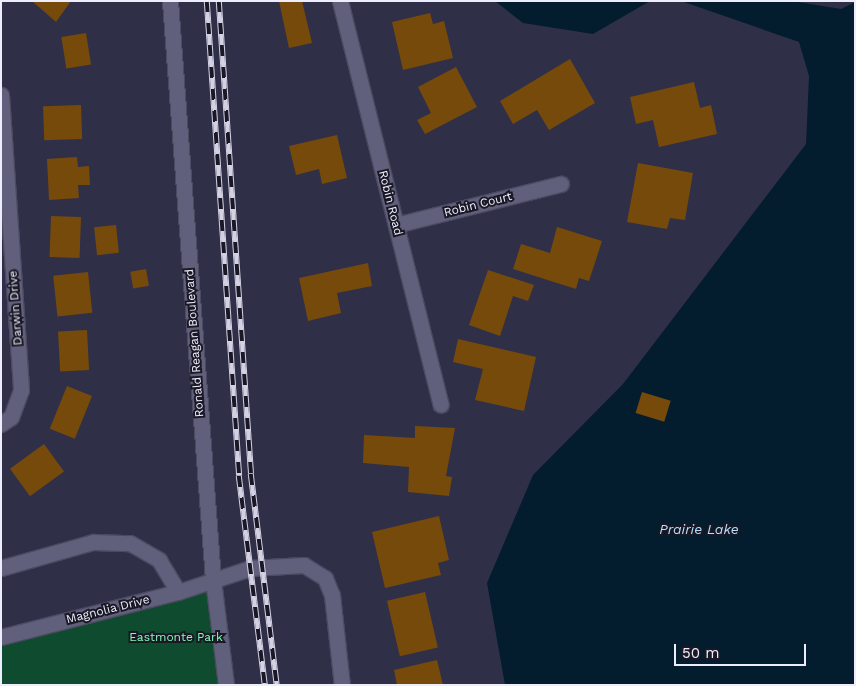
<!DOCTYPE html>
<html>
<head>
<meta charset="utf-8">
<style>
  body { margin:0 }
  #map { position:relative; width:856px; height:686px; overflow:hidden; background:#302f48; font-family:"Work Sans",sans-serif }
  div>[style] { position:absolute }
  .green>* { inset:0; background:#0f4b2e }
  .water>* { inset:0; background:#031d2e }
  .building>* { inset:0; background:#764a0a; transform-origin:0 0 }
  .roads { filter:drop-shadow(1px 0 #4b4a60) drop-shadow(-1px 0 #4b4a60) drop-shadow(0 1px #4b4a60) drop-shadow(0 -1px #4b4a60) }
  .minor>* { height:15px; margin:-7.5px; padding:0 7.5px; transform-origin:7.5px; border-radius:7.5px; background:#605f7c }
  .rail>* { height:5.5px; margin-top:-2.75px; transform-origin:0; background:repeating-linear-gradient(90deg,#191824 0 11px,#d3d2e4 0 22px); box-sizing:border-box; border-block:1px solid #d3d2e4 }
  span { translate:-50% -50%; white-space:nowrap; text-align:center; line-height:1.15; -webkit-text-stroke:4px #191824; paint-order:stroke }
  .street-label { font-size:12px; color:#eeedfe }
  .park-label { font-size:12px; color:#80fbb7 }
  .water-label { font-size:14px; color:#b7dffd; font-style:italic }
  .frame { position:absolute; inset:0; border:2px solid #eeedfe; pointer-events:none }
  .scale { position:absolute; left:674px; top:644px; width:132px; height:22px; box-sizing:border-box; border:2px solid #eeedfe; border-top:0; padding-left:6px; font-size:15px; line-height:18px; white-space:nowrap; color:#eeedfe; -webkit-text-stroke:4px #191824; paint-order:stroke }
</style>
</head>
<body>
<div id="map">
  <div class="green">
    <i style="clip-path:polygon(213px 580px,233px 685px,1px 685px,1px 637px)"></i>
  </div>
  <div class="water">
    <i style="clip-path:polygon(495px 1px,650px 1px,593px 34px,523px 23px)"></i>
    <i style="clip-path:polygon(681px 1px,792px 1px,841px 9px,855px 2px,855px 685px,505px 685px,487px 583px,533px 475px,623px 384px,806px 144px,809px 76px,799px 42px)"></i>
  </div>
  <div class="building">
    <i style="clip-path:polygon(32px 1px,71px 1px,56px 22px)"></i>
    <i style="clip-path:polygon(279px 1px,302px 1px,312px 43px,289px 48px)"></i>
    <i style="clip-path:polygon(430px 13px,433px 24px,444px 21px,453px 58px,403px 70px,392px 22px)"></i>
    <i style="left:86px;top:33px;width:32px;height:25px;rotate:81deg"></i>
    <i style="clip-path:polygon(570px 59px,595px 103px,549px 130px,537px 110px,513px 124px,500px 101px)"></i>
    <i style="clip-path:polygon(456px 67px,477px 107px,425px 134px,417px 120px,431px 113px,418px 87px)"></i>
    <i style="clip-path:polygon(694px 82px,700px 108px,711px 105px,717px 134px,659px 147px,653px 120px,636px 124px,630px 97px)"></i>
    <i style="left:81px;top:105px;width:34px;height:38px;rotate:88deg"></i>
    <i style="clip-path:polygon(337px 135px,347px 178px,322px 184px,319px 169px,296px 175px,289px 146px)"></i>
    <i style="clip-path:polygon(77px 157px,78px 167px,89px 166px,90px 185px,78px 185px,79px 198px,49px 200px,47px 159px)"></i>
    <i style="clip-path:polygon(638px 163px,693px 173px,685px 220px,670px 218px,667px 229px,627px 222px)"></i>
    <i style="left:51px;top:216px;width:30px;height:41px;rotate:2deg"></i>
    <i style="left:116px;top:225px;width:28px;height:22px;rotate:84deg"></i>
    <i style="clip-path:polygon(557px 227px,602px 241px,589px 281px,579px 278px,576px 289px,513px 269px,521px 244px,550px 253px)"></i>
    <i style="clip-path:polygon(368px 263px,372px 286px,337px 293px,341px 313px,308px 321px,299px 278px)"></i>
    <i style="left:146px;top:269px;width:17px;height:16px;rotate:80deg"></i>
    <i style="clip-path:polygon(488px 270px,534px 285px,528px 301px,513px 296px,500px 336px,469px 325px)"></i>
    <i style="left:88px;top:272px;width:41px;height:35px;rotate:84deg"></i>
    <i style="left:87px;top:330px;width:40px;height:29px;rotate:87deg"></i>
    <i style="clip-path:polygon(458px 339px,536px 357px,524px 411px,475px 400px,483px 369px,453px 362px)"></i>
    <i style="left:67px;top:386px;width:27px;height:46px;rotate:22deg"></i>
    <i style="left:642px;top:392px;width:30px;height:22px;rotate:17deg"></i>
    <i style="clip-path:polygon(415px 426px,455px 428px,446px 476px,452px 477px,449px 496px,408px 492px,409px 467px,363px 463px,364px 435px,415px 438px)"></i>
    <i style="left:44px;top:444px;width:34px;height:42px;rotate:54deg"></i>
    <i style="clip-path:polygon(439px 516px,449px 560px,438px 563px,441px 575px,385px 588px,372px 532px)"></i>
    <i style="left:425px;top:592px;width:57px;height:39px;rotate:77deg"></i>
    <i style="clip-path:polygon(437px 660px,443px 685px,397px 685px,394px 670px)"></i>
  </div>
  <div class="roads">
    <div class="minor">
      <i style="left:170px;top:1px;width:581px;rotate:85.75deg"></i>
      <i style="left:213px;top:580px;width:106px;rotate:82.9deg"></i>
      <i style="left:340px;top:1px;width:416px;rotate:76deg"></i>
      <i style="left:1px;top:95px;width:296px;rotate:86.1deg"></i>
      <i style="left:21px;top:390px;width:29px;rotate:110deg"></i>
      <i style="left:11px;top:417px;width:12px;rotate:145deg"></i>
      <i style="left:396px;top:225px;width:170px;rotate:-14deg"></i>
      <i style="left:1px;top:568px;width:96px;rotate:-15.8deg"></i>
      <i style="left:93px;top:542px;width:37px;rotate:2deg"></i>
      <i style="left:130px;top:543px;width:34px;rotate:30deg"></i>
      <i style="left:159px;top:560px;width:37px;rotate:59deg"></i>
      <i style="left:1px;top:637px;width:183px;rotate:-14.3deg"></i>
      <i style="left:178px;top:592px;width:76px;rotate:-18.4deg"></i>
      <i style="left:250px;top:568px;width:54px;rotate:-3.2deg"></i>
      <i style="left:304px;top:565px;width:25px;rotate:32deg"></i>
      <i style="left:325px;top:578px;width:18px;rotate:68deg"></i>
      <i style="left:332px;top:595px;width:91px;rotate:83.7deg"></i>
    </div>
  </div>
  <div class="rail">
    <i style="left:207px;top:1px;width:476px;rotate:86.1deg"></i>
    <i style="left:239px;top:476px;width:211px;rotate:82.9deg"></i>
    <i style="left:219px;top:1px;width:474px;rotate:86.1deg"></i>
    <i style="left:251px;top:474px;width:213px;rotate:83deg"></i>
  </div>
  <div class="street-label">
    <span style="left:390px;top:203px;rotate:76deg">Robin Road</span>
    <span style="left:478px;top:205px;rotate:-14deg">Robin Court</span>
    <span style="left:16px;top:308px;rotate:-94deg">Darwin Drive</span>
    <span style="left:195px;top:343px;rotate:-94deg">Ronald Reagan Boulevard</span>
    <span style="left:108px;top:610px;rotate:-14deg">Magnolia Drive</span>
  </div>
  <div class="park-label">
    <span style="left:176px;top:638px">Eastmonte Park</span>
  </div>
  <div class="water-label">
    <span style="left:699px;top:529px">Prairie Lake</span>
  </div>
  <div class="frame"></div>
  <div class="scale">50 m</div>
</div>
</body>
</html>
